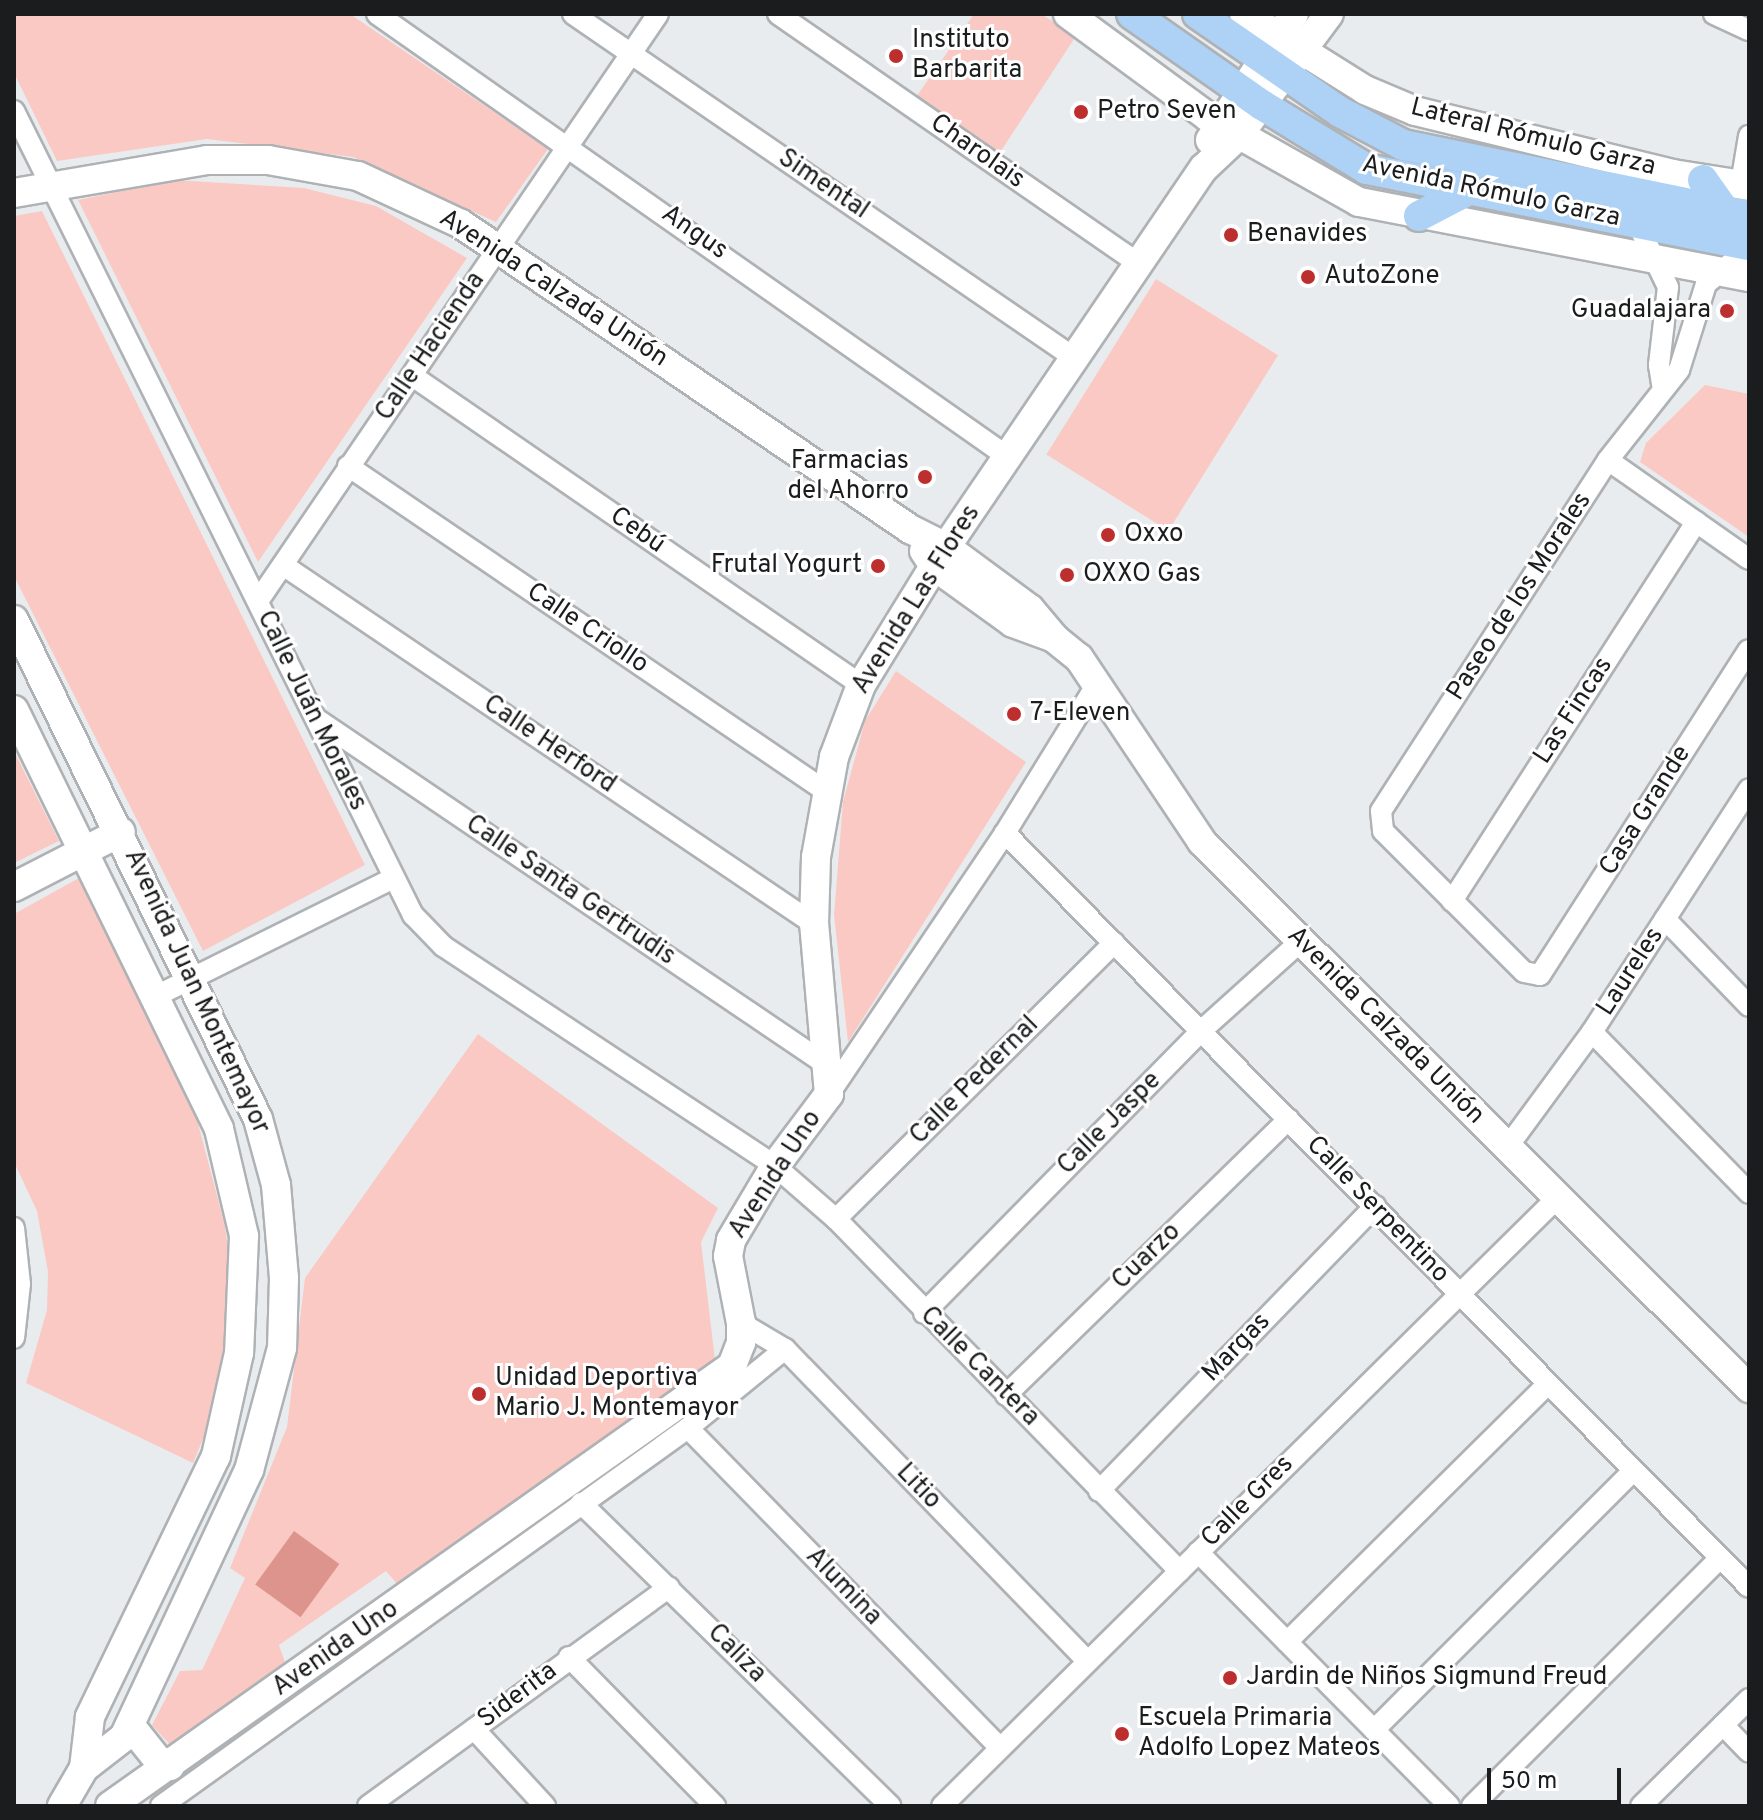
<!DOCTYPE html>
<html>
<head>
<meta charset="utf-8">
<style>
  body { margin:0 }
  #map { position:relative; width:1763px; height:1820px; overflow:hidden; background:#e9ecef; font-family:Overpass,sans-serif }
  div>[style] { position:absolute }
  .green>* { inset:0; background:#fbc9c3; transform-origin:0 0 }
  .water>* { inset:0; background:#dd948d; transform-origin:0 0 }
  .roads { filter:drop-shadow(2px 0 #afb2b5) drop-shadow(-2px 0 #afb2b5) drop-shadow(0 2px #afb2b5) drop-shadow(0 -2px #afb2b5) }
  .street>* { height:20px; margin:-10px; padding:0 10px; transform-origin:10px; border-radius:10px; background:#fff }
  .secondary>* { height:28px; margin:-14px; padding:0 14px; transform-origin:14px; border-radius:14px; background:#fff }
  .primary>* { height:30px; margin:-15px; padding:0 15px; transform-origin:15px; border-radius:15px; background:#add2f6 }
  .dots>* { width:22px; height:22px; translate:-50% -50%; box-sizing:border-box; border:4px solid #fff; border-radius:50% }
  span { translate:-50% -50%; white-space:nowrap; text-align:center; line-height:1.15; -webkit-text-stroke:6px #fff; paint-order:stroke }
  .poi-label { font-size:26px; color:#1b1c1d }
  .left { translate:0 -50%; text-align:left }
  .right { translate:-100% -50%; text-align:right }
  .street-label { font-size:26px; color:#1b1c1d }
  .frame { position:absolute; inset:0; border:16px solid #1b1c1d; pointer-events:none }
  .scale { position:absolute; left:1487px; top:1768px; width:134px; height:36px; box-sizing:border-box; border:4px solid #1b1c1d; border-top:0; padding-left:10px; font-size:24px; line-height:28px; white-space:nowrap; color:#1b1c1d; -webkit-text-stroke:6px #fff; paint-order:stroke }
</style>
</head>
<body>
<div id="map">
  <div class="green">
    <i style="clip-path:polygon(14px 14px,350px 14px,548px 149px,496px 222px,353px 157px,207px 139px,57px 161px,14px 73px)"></i>
    <i style="clip-path:polygon(974px 14px,1041px 14px,1076px 36px,999px 154px,916px 97px)"></i>
    <i style="clip-path:polygon(175px 180px,304px 188px,376px 206px,467px 258px,258px 562px,78px 200px)"></i>
    <i style="clip-path:polygon(42px 211px,365px 865px,203px 951px,14px 576px,14px 216px)"></i>
    <i style="left:1156px;top:279px;width:144px;height:207px;rotate:32deg"></i>
    <i style="clip-path:polygon(1705px 385px,1749px 394px,1749px 537px,1640px 462px,1646px 443px)"></i>
    <i style="clip-path:polygon(896px 671px,1026px 762px,848px 1042px,834px 915px,843px 802px,865px 721px)"></i>
    <i style="clip-path:polygon(14px 751px,59px 841px,14px 863px)"></i>
    <i style="clip-path:polygon(79px 878px,196px 1116px,225px 1226px,232px 1279px,225px 1343px,210px 1422px,193px 1463px,26px 1383px,47px 1310px,48px 1272px,37px 1211px,14px 1162px,14px 914px)"></i>
    <i style="clip-path:polygon(478px 1034px,718px 1208px,701px 1242px,715px 1360px,398px 1585px,386px 1571px,279px 1645px,287px 1668px,171px 1746px,152px 1725px,180px 1671px,202px 1670px,245px 1578px,230px 1568px,287px 1427px,305px 1278px)"></i>
  </div>
  <div class="water">
    <i style="left:294px;top:1531px;width:56px;height:66px;rotate:36deg"></i>
  </div>
  <div class="roads">
    <div class="street">
      <i style="left:377px;top:14px;width:771px;rotate:35.07deg"></i>
      <i style="left:573px;top:14px;width:606px;rotate:34.45deg"></i>
      <i style="left:778px;top:14px;width:437px;rotate:34.7deg"></i>
      <i style="left:1714px;top:14px;width:38px;rotate:25deg"></i>
      <i style="left:14px;top:111px;width:898px;rotate:63.61deg"></i>
      <i style="left:413px;top:915px;width:43px;rotate:45.9deg"></i>
      <i style="left:443px;top:946px;width:398px;rotate:33.5deg"></i>
      <i style="left:775px;top:1166px;width:81px;rotate:41deg"></i>
      <i style="left:836px;top:1219px;width:492px;rotate:45.7deg"></i>
      <i style="left:1741px;top:184px;width:49px;rotate:-80.5deg"></i>
      <i style="left:1638px;top:225px;width:69px;rotate:64.2deg"></i>
      <i style="left:1668px;top:287px;width:79px;rotate:96.6deg"></i>
      <i style="left:1659px;top:365px;width:20px;rotate:81deg"></i>
      <i style="left:1749px;top:248px;width:56px;rotate:140.1deg"></i>
      <i style="left:1706px;top:284px;width:90px;rotate:107.4deg"></i>
      <i style="left:1679px;top:370px;width:115px;rotate:128.3deg"></i>
      <i style="left:1608px;top:460px;width:418px;rotate:122.9deg"></i>
      <i style="left:1381px;top:811px;width:20px;rotate:84deg"></i>
      <i style="left:1383px;top:831px;width:199px;rotate:45deg"></i>
      <i style="left:1524px;top:972px;width:16px;rotate:11deg"></i>
      <i style="left:1540px;top:975px;width:386px;rotate:-57.3deg"></i>
      <i style="left:414px;top:377px;width:543px;rotate:34.57deg"></i>
      <i style="left:1608px;top:460px;width:172px;rotate:35.1deg"></i>
      <i style="left:348px;top:466px;width:579px;rotate:34.24deg"></i>
      <i style="left:283px;top:565px;width:641px;rotate:34.06deg"></i>
      <i style="left:258px;top:601px;width:710px;rotate:-55.73deg"></i>
      <i style="left:318px;top:720px;width:611px;rotate:34.13deg"></i>
      <i style="left:1005px;top:833px;width:1059px;rotate:45.38deg"></i>
      <i style="left:1452px;top:901px;width:451px;rotate:-57.2deg"></i>
      <i style="left:1665px;top:919px;width:121px;rotate:46deg"></i>
      <i style="left:156px;top:996px;width:263px;rotate:-26.4deg"></i>
      <i style="left:1592px;top:1032px;width:225px;rotate:45.7deg"></i>
      <i style="left:829px;top:1094px;width:315px;rotate:-56deg"></i>
      <i style="left:1005px;top:833px;width:175px;rotate:-58.3deg"></i>
      <i style="left:1506px;top:1149px;width:145px;rotate:-53.7deg"></i>
      <i style="left:1592px;top:1032px;width:289px;rotate:-57.1deg"></i>
      <i style="left:836px;top:1219px;width:392px;rotate:-44.8deg"></i>
      <i style="left:14px;top:1228px;width:56px;rotate:83.9deg"></i>
      <i style="left:20px;top:1284px;width:54px;rotate:96.3deg"></i>
      <i style="left:924px;top:1313px;width:395px;rotate:-45.5deg"></i>
      <i style="left:1201px;top:1031px;width:135px;rotate:-42deg"></i>
      <i style="left:741px;top:1323px;width:51px;rotate:30.6deg"></i>
      <i style="left:785px;top:1349px;width:434px;rotate:45.9deg"></i>
      <i style="left:1006px;top:1395px;width:395px;rotate:-44.3deg"></i>
      <i style="left:688px;top:1428px;width:446px;rotate:45.7deg"></i>
      <i style="left:1099px;top:1491px;width:397px;rotate:-45.9deg"></i>
      <i style="left:581px;top:1503px;width:433px;rotate:44.4deg"></i>
      <i style="left:1198px;top:1552px;width:357px;rotate:45.3deg"></i>
      <i style="left:1287px;top:1642px;width:366px;rotate:-44.7deg"></i>
      <i style="left:569px;top:1657px;width:209px;rotate:45.6deg"></i>
      <i style="left:1723px;top:1725px;width:37px;rotate:46deg"></i>
      <i style="left:474px;top:1729px;width:105px;rotate:47.3deg"></i>
      <i style="left:1374px;top:1730px;width:366px;rotate:-45deg"></i>
      <i style="left:161px;top:1806px;width:649px;rotate:-35.65deg"></i>
      <i style="left:688px;top:1428px;width:125px;rotate:-39.2deg"></i>
      <i style="left:368px;top:1806px;width:372px;rotate:-36deg"></i>
      <i style="left:942px;top:1806px;width:863px;rotate:-44.67deg"></i>
      <i style="left:1472px;top:1806px;width:349px;rotate:-45deg"></i>
      <i style="left:1641px;top:1806px;width:152px;rotate:-44.7deg"></i>
    </div>
    <div class="secondary">
      <i style="left:1068px;top:14px;width:174px;rotate:36.3deg"></i>
      <i style="left:1208px;top:117px;width:173px;rotate:29.4deg"></i>
      <i style="left:1359px;top:202px;width:397px;rotate:10.9deg"></i>
      <i style="left:1244px;top:14px;width:143px;rotate:32.1deg"></i>
      <i style="left:1365px;top:90px;width:54px;rotate:22.8deg"></i>
      <i style="left:1415px;top:111px;width:266px;rotate:13.7deg"></i>
      <i style="left:1673px;top:174px;width:77px;rotate:9deg"></i>
      <i style="left:1210px;top:140px;width:151px;rotate:-56.3deg"></i>
      <i style="left:14px;top:193px;width:196px;rotate:-9.7deg"></i>
      <i style="left:207px;top:160px;width:61px"></i>
      <i style="left:268px;top:160px;width:91px;rotate:10.1deg"></i>
      <i style="left:358px;top:176px;width:114px;rotate:25deg"></i>
      <i style="left:461px;top:224px;width:543px;rotate:34.19deg"></i>
      <i style="left:910px;top:529px;width:40px;rotate:26.6deg"></i>
      <i style="left:946px;top:547px;width:104px;rotate:36.4deg"></i>
      <i style="left:1030px;top:609px;width:38px;rotate:50deg"></i>
      <i style="left:1054px;top:638px;width:32px;rotate:39deg"></i>
      <i style="left:1079px;top:658px;width:221px;rotate:56.2deg"></i>
      <i style="left:1202px;top:842px;width:773px;rotate:44.95deg"></i>
      <i style="left:924px;top:551px;width:18px;rotate:56deg"></i>
      <i style="left:934px;top:566px;width:97px;rotate:35.8deg"></i>
      <i style="left:1013px;top:623px;width:44px;rotate:20.1deg"></i>
      <i style="left:14px;top:620px;width:555px;rotate:63.94deg"></i>
      <i style="left:258px;top:1119px;width:68px;rotate:74.7deg"></i>
      <i style="left:276px;top:1185px;width:93px;rotate:85.1deg"></i>
      <i style="left:284px;top:1278px;width:70px;rotate:91.6deg"></i>
      <i style="left:282px;top:1348px;width:126px;rotate:105.1deg"></i>
      <i style="left:249px;top:1470px;width:295px;rotate:115.1deg"></i>
      <i style="left:124px;top:1737px;width:51px;rotate:142.2deg"></i>
      <i style="left:84px;top:1768px;width:44px;rotate:120.1deg"></i>
      <i style="left:14px;top:710px;width:466px;rotate:63.9deg"></i>
      <i style="left:219px;top:1129px;width:110px;rotate:76.8deg"></i>
      <i style="left:244px;top:1236px;width:117px;rotate:92.4deg"></i>
      <i style="left:239px;top:1353px;width:106px;rotate:102.6deg"></i>
      <i style="left:216px;top:1456px;width:290px;rotate:115.8deg"></i>
      <i style="left:90px;top:1717px;width:51px;rotate:96.7deg"></i>
      <i style="left:14px;top:887px;width:120px;rotate:-27.2deg"></i>
      <i style="left:130px;top:1725px;width:43px;rotate:51.5deg"></i>
      <i style="left:157px;top:1759px;width:15px;rotate:28deg"></i>
      <i style="left:110px;top:1806px;width:762px;rotate:-35.28deg"></i>
      <i style="left:732px;top:1366px;width:25px;rotate:-69deg"></i>
      <i style="left:741px;top:1343px;width:20px;rotate:-90deg"></i>
      <i style="left:741px;top:1323px;width:68px;rotate:-101deg"></i>
      <i style="left:728px;top:1256px;width:16px;rotate:-79deg"></i>
      <i style="left:731px;top:1240px;width:86px;rotate:-59.3deg"></i>
      <i style="left:775px;top:1166px;width:90px;rotate:-53.1deg"></i>
      <i style="left:829px;top:1094px;width:171px;rotate:-95deg"></i>
      <i style="left:814px;top:924px;width:67px;rotate:-88.3deg"></i>
      <i style="left:816px;top:857px;width:102px;rotate:-79.8deg"></i>
      <i style="left:834px;top:757px;width:77px;rotate:-69.4deg"></i>
      <i style="left:861px;top:685px;width:162px;rotate:-58.4deg"></i>
      <i style="left:946px;top:547px;width:458px;rotate:-55.8deg"></i>
      <i style="left:1204px;top:168px;width:47px;rotate:-43.3deg"></i>
      <i style="left:1238px;top:136px;width:152px;rotate:-53.3deg"></i>
    </div>
    <div class="primary">
      <i style="left:1132px;top:14px;width:159px;rotate:35deg"></i>
      <i style="left:1262px;top:105px;width:123px;rotate:31.4deg"></i>
      <i style="left:1367px;top:169px;width:389px;rotate:11.3deg"></i>
      <i style="left:1198px;top:14px;width:173px;rotate:34.6deg"></i>
      <i style="left:1340px;top:112px;width:71px;rotate:27.6deg"></i>
      <i style="left:1403px;top:145px;width:353px;rotate:11.6deg"></i>
      <i style="left:1703px;top:180px;width:37px;rotate:55deg"></i>
      <i style="left:1419px;top:216px;width:54px;rotate:-27.5deg"></i>
    </div>
  </div>
  <div class="dots">
    <i style="left:896px;top:56px;background:#bd2e2e"></i>
    <i style="left:1081px;top:112px;background:#bd2e2e"></i>
    <i style="left:1231px;top:235px;background:#bd2e2e"></i>
    <i style="left:1308px;top:277px;background:#bd2e2e"></i>
    <i style="left:1727px;top:311px;background:#bd2e2e"></i>
    <i style="left:925px;top:477px;background:#bd2e2e"></i>
    <i style="left:1108px;top:535px;background:#bd2e2e"></i>
    <i style="left:878px;top:566px;background:#bd2e2e"></i>
    <i style="left:1067px;top:575px;background:#bd2e2e"></i>
    <i style="left:1014px;top:714px;background:#bd2e2e"></i>
    <i style="left:479px;top:1394px;background:#bd2e2e"></i>
    <i style="left:1230px;top:1678px;background:#bd2e2e"></i>
    <i style="left:1122px;top:1734px;background:#bd2e2e"></i>
  </div>
  <div class="poi-label">
    <span class="left" style="left:912px;top:56px">Instituto<br>Barbarita</span>
    <span class="left" style="left:1097px;top:112px">Petro Seven</span>
    <span class="left" style="left:1247px;top:235px">Benavides</span>
    <span class="left" style="left:1324px;top:277px">AutoZone</span>
    <span class="right" style="left:1711px;top:311px">Guadalajara</span>
    <span class="right" style="left:909px;top:477px">Farmacias<br>del Ahorro</span>
    <span class="left" style="left:1124px;top:535px">Oxxo</span>
    <span class="right" style="left:862px;top:566px">Frutal Yogurt</span>
    <span class="left" style="left:1083px;top:575px">OXXO Gas</span>
    <span class="left" style="left:1030px;top:714px">7-Eleven</span>
    <span class="left" style="left:495px;top:1394px">Unidad Deportiva<br>Mario J. Montemayor</span>
    <span class="left" style="left:1246px;top:1678px">Jardin de Niños Sigmund Freud</span>
    <span class="left" style="left:1138px;top:1734px">Escuela Primaria<br>Adolfo Lopez Mateos</span>
  </div>
  <div class="street-label">
    <span style="left:1533px;top:138px;rotate:14deg">Lateral Rómulo Garza</span>
    <span style="left:977px;top:152px;rotate:35deg">Charolais</span>
    <span style="left:823px;top:185px;rotate:34deg">Simental</span>
    <span style="left:1491px;top:192px;rotate:12deg">Avenida Rómulo Garza</span>
    <span style="left:694px;top:233px;rotate:35deg">Angus</span>
    <span style="left:553px;top:289px;rotate:33deg">Avenida Calzada Unión</span>
    <span style="left:431px;top:347px;rotate:-56deg">Calle Hacienda</span>
    <span style="left:637px;top:531px;rotate:35deg">Cebú</span>
    <span style="left:1520px;top:597px;rotate:-57deg">Paseo de los Morales</span>
    <span style="left:917px;top:600px;rotate:-58deg">Avenida Las Flores</span>
    <span style="left:587px;top:629px;rotate:34deg">Calle Criollo</span>
    <span style="left:311px;top:711px;rotate:64deg">Calle Juán Morales</span>
    <span style="left:1574px;top:711px;rotate:-57deg">Las Fincas</span>
    <span style="left:549px;top:745px;rotate:34deg">Calle Herford</span>
    <span style="left:1646px;top:811px;rotate:-58deg">Casa Grande</span>
    <span style="left:570px;top:891px;rotate:34deg">Calle Santa Gertrudis</span>
    <span style="left:1631px;top:972px;rotate:-57deg">Laureles</span>
    <span style="left:196px;top:992px;rotate:65deg">Avenida Juan Montemayor</span>
    <span style="left:1385px;top:1026px;rotate:45deg">Avenida Calzada Unión</span>
    <span style="left:975px;top:1081px;rotate:-45deg">Calle Pedernal</span>
    <span style="left:1110px;top:1124px;rotate:-45deg">Calle Jaspe</span>
    <span style="left:776px;top:1175px;rotate:-57deg">Avenida Uno</span>
    <span style="left:1377px;top:1210px;rotate:46deg">Calle Serpentino</span>
    <span style="left:1147px;top:1257px;rotate:-44deg">Cuarzo</span>
    <span style="left:1237px;top:1348px;rotate:-46deg">Margas</span>
    <span style="left:979px;top:1367px;rotate:45deg">Calle Cantera</span>
    <span style="left:918px;top:1487px;rotate:46deg">Litio</span>
    <span style="left:1248px;top:1502px;rotate:-45deg">Calle Gres</span>
    <span style="left:843px;top:1587px;rotate:46deg">Alumina</span>
    <span style="left:336px;top:1649px;rotate:-35deg">Avenida Uno</span>
    <span style="left:736px;top:1654px;rotate:45deg">Caliza</span>
    <span style="left:518px;top:1696px;rotate:-37deg">Siderita</span>
  </div>
  <div class="frame"></div>
  <div class="scale">50 m</div>
</div>
</body>
</html>
